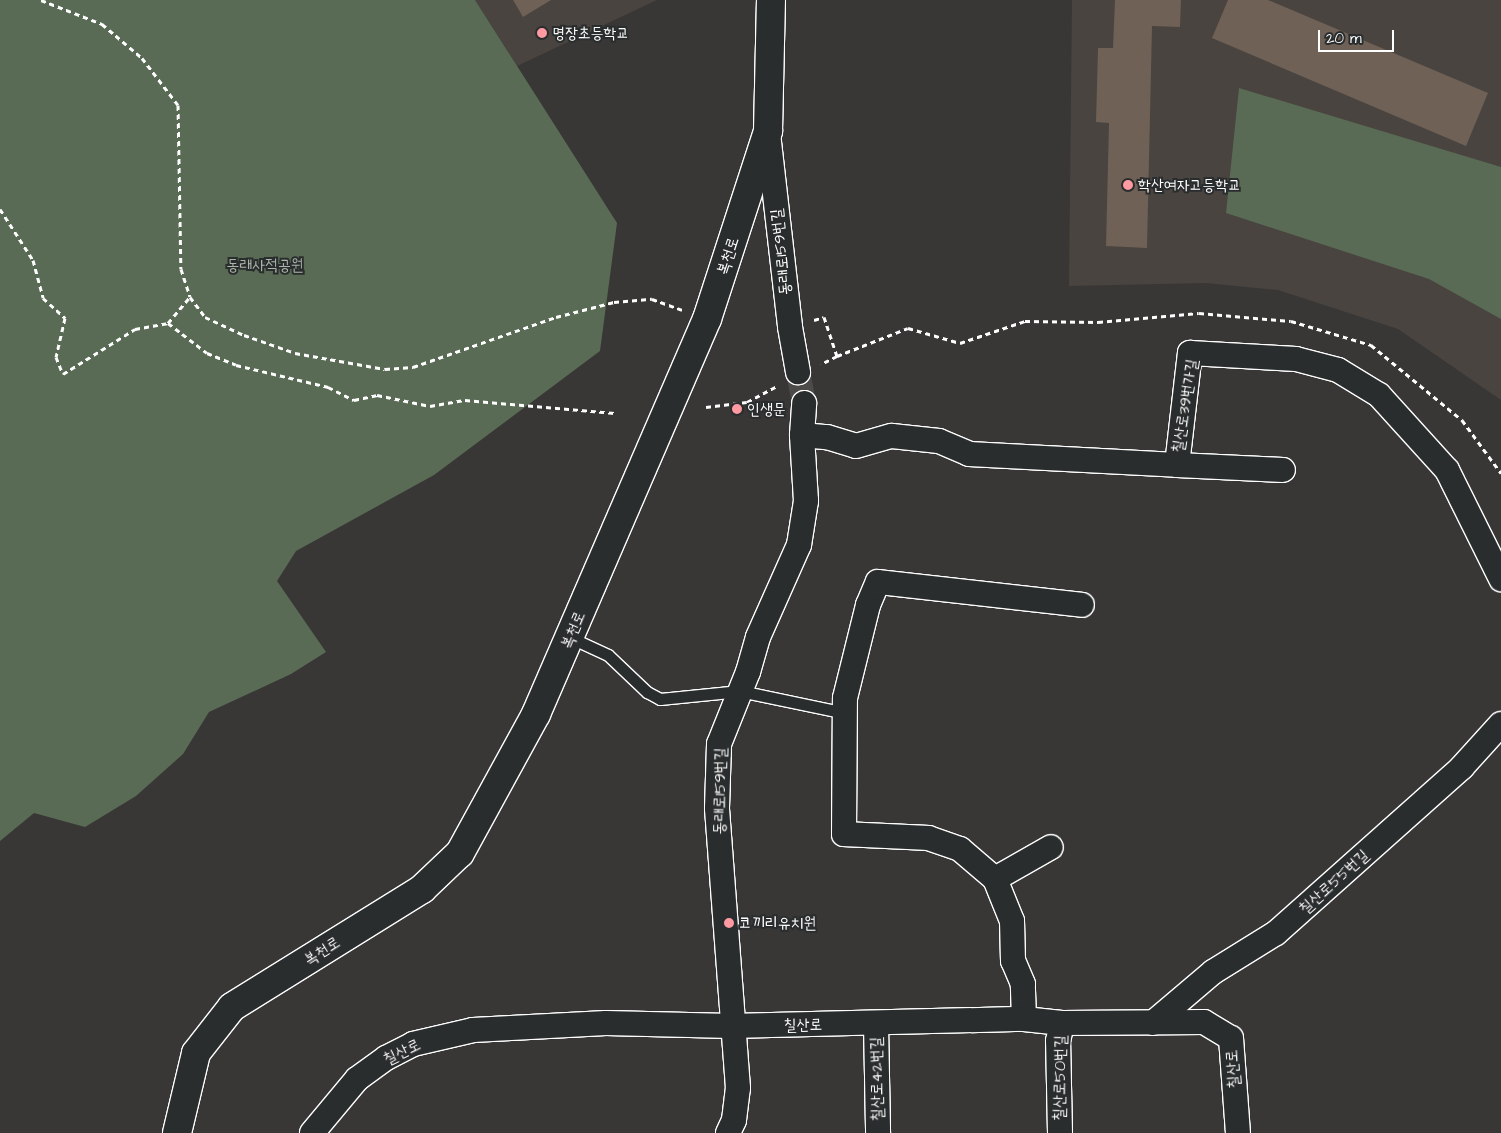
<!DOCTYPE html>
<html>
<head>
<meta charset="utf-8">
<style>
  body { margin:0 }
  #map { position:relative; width:1501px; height:1133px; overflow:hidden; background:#383736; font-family:"Architects Daughter","Poor Story",sans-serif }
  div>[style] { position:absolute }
  .built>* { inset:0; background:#494440 }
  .green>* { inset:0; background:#596b54 }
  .building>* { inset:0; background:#706157 }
  .minor-tunnel>* { height:24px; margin-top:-12px; transform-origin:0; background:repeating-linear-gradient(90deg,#4c4b4a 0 24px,transparent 0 36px) }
  .path>* { height:3px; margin-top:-1.5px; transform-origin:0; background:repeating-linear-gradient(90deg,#fff 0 5px,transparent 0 9px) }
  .roads { filter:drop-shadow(1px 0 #fff) drop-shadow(-1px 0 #fff) drop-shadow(0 1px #fff) drop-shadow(0 -1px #fff) }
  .service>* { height:11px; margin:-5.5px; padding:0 5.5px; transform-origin:5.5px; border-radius:5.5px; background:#2a2d2e }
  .minor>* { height:24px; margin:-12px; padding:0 12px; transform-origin:12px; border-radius:12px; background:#2a2d2e }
  .tertiary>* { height:28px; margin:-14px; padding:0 14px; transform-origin:14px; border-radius:14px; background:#2a2d2e }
  .dots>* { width:14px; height:14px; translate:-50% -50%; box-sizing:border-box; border:2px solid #2a2d2e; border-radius:50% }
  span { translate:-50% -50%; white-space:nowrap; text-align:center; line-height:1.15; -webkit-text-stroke:4px #2a2d2e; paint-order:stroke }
  .poi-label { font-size:16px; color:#fff }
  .left { translate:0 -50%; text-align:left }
  .street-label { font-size:16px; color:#fff }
  .park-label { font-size:16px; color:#acb5aa }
  .scale { position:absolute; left:1318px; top:30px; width:76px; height:22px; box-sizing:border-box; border:2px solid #fff; border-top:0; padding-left:6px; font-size:15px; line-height:18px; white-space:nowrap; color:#fff; -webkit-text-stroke:4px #2a2d2e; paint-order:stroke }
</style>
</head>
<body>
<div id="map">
  <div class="built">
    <i style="clip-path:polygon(475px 0,657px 0,517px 66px)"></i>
    <i style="clip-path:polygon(1072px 0,1501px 0,1501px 400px,1398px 329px,1278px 290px,1206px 283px,1069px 286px)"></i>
  </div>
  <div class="green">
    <i style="clip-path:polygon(0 0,475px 0,617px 223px,600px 351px,434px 475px,296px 551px,277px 581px,326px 652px,291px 674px,209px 712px,183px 754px,136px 796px,85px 827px,34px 813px,0 841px)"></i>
    <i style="clip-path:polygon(1239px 88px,1501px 167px,1501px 319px,1429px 279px,1226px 213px)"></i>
  </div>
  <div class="building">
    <i style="clip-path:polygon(513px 0,551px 0,523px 17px)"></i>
    <i style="clip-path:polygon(1115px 0,1181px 0,1180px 27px,1152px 26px,1147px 248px,1106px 246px,1109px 123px,1096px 122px,1098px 48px,1113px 48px)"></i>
    <i style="clip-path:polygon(1228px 0,1268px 0,1488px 93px,1466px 146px,1212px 38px)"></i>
  </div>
  <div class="minor-tunnel">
    <i style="left:798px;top:372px;width:32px;rotate:79deg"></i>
  </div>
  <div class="path">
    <i style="left:41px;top:0;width:66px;rotate:21.5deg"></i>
    <i style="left:102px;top:24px;width:52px;rotate:40.4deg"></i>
    <i style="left:142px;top:58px;width:59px;rotate:52.5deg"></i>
    <i style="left:178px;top:105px;width:164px;rotate:89deg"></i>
    <i style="left:181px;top:269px;width:29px;rotate:72deg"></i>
    <i style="left:190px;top:297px;width:25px;rotate:53deg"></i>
    <i style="left:205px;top:317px;width:43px;rotate:24.8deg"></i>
    <i style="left:244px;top:335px;width:54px;rotate:19.4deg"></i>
    <i style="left:295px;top:353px;width:91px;rotate:10.1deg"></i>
    <i style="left:385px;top:369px;width:28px;rotate:-4deg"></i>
    <i style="left:413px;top:367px;width:151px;rotate:-19.3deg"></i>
    <i style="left:556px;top:317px;width:60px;rotate:-14.5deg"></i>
    <i style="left:614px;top:302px;width:38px;rotate:-5deg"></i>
    <i style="left:652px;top:299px;width:32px;rotate:20deg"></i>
    <i style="left:0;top:209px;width:61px;rotate:57.1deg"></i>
    <i style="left:33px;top:260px;width:39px;rotate:75deg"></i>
    <i style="left:43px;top:298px;width:30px;rotate:42deg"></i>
    <i style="left:65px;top:318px;width:40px;rotate:103deg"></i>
    <i style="left:56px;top:357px;width:18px;rotate:68deg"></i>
    <i style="left:63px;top:374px;width:85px;rotate:-32deg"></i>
    <i style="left:135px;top:329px;width:34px;rotate:-10deg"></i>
    <i style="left:168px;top:323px;width:34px;rotate:-50deg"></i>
    <i style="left:814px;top:320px;width:10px;rotate:-17deg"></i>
    <i style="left:824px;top:317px;width:41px;rotate:71.6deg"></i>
    <i style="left:837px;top:356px;width:18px;rotate:153deg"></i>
    <i style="left:168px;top:323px;width:49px;rotate:37.6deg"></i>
    <i style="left:207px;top:353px;width:31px;rotate:22deg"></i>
    <i style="left:236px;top:365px;width:95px;rotate:13.4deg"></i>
    <i style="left:328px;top:387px;width:29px;rotate:27deg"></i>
    <i style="left:354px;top:400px;width:24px;rotate:-12deg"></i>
    <i style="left:377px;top:395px;width:54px;rotate:11.7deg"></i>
    <i style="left:430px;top:406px;width:36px;rotate:-10deg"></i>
    <i style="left:465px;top:400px;width:150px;rotate:5deg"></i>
    <i style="left:837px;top:356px;width:76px;rotate:-21.5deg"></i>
    <i style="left:908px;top:328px;width:54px;rotate:16.1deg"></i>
    <i style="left:960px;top:343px;width:69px;rotate:-18.7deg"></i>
    <i style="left:1025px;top:321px;width:73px;rotate:0.8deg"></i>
    <i style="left:1098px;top:322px;width:101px;rotate:-5.1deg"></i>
    <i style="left:1199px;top:313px;width:92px;rotate:5deg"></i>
    <i style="left:1291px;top:321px;width:84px;rotate:16.7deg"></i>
    <i style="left:1371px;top:345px;width:118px;rotate:39.5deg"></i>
    <i style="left:1462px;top:420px;width:66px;rotate:53.7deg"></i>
    <i style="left:706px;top:407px;width:41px;rotate:-7deg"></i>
    <i style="left:747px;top:402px;width:34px;rotate:-28deg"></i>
  </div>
  <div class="roads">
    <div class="service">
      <i style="left:569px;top:637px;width:43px;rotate:24.8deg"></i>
      <i style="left:608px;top:655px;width:54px;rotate:43.5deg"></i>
      <i style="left:647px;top:692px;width:15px;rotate:28deg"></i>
      <i style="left:660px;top:699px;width:80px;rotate:-5.7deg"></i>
      <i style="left:740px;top:691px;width:107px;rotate:11.8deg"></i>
    </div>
    <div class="minor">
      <i style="left:768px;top:133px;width:195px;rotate:83.5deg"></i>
      <i style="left:790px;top:327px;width:46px;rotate:79.9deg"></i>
      <i style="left:802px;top:435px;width:25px;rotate:5deg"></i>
      <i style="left:827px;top:437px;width:30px;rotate:17deg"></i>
      <i style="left:856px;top:446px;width:37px;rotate:-16deg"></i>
      <i style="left:892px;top:436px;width:47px;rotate:6.1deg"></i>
      <i style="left:939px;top:441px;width:33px;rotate:23deg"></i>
      <i style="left:969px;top:454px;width:208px;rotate:3deg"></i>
      <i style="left:1177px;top:465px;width:113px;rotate:-83.4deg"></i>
      <i style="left:1190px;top:353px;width:106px;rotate:3.2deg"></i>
      <i style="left:1296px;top:359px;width:43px;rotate:14.7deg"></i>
      <i style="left:1338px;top:370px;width:48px;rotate:31.4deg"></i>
      <i style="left:1379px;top:395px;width:101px;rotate:47.8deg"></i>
      <i style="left:1447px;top:470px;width:122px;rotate:63.6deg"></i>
      <i style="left:1177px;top:465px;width:106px;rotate:2.7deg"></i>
      <i style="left:995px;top:879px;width:64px;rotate:-29.7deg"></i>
      <i style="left:1024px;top:1019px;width:35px;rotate:-92deg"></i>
      <i style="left:1023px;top:984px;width:25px;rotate:-113deg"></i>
      <i style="left:1013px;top:961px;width:40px;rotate:-91.4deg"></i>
      <i style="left:1012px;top:921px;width:45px;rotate:-112deg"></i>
      <i style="left:995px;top:879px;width:46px;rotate:-139.4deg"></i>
      <i style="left:960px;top:849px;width:34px;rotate:-161deg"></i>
      <i style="left:928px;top:838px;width:84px;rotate:-177.3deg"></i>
      <i style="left:844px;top:834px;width:136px;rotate:-89.6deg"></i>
      <i style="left:845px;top:698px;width:96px;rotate:-76.1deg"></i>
      <i style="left:868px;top:605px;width:25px;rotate:-67deg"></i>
      <i style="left:878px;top:582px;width:205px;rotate:6.4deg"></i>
      <i style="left:1153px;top:1023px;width:79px;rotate:-40.4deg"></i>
      <i style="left:1213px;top:972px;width:74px;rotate:-31.8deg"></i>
      <i style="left:1276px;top:933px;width:249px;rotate:-41.7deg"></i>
      <i style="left:1462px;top:767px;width:58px;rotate:-47.8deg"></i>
      <i style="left:876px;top:1024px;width:109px;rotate:88.9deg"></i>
      <i style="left:312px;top:1133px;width:70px;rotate:-50.2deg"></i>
      <i style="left:357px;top:1079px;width:36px;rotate:-36deg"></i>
      <i style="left:386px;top:1058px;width:30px;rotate:-27deg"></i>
      <i style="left:413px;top:1044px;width:62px;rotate:-13.1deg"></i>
      <i style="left:473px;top:1030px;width:133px;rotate:-3deg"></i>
      <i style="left:606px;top:1023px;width:125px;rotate:1.4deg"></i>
      <i style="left:731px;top:1026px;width:293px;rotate:-1.4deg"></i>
      <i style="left:1024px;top:1019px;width:38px;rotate:6deg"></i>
      <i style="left:1062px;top:1023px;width:142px;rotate:-0.4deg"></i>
      <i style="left:1204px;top:1022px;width:31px;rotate:31deg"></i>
      <i style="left:1231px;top:1038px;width:95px;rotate:85.8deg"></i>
      <i style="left:728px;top:1133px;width:14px;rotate:-65deg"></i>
      <i style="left:734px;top:1120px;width:32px;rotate:-83deg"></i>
      <i style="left:738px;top:1088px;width:281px;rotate:-94.3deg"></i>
      <i style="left:717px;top:808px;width:64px;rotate:-88.2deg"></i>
      <i style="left:719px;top:744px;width:78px;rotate:-68.1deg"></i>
      <i style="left:748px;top:672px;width:36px;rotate:-74deg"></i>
      <i style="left:758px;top:637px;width:101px;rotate:-66deg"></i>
      <i style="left:799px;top:545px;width:45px;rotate:-81deg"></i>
      <i style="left:806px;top:501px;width:66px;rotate:-93.5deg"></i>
      <i style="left:802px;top:435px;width:32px;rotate:-86deg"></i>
      <i style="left:1060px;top:1133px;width:92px;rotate:-91.2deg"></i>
      <i style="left:1058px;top:1041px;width:18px;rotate:-77deg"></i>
    </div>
    <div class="tertiary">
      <i style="left:177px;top:1133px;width:82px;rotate:-76.6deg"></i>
      <i style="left:196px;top:1053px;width:58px;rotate:-52deg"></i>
      <i style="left:232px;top:1007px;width:224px;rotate:-31.8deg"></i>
      <i style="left:422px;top:889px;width:52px;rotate:-43.5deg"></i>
      <i style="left:460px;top:853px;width:158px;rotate:-61.3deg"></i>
      <i style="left:536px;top:714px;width:430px;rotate:-66.6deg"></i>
      <i style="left:707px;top:319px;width:198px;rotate:-72deg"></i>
      <i style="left:768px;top:131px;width:131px;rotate:-88.7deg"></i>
    </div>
  </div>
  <div class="dots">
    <i style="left:542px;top:33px;background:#ff9aa2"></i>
    <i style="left:1128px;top:185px;background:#ff9aa2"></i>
    <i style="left:737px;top:409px;background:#ff9aa2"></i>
    <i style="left:729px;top:923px;background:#ff9aa2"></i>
  </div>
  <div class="poi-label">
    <span class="left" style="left:552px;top:33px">명장초등학교</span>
    <span class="left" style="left:1138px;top:185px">학산여자고등학교</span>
    <span class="left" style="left:747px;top:409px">인생문</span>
    <span class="left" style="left:739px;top:923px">코끼리유치원</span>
  </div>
  <div class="street-label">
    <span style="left:781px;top:252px;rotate:-96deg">동래로159번길</span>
    <span style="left:728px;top:256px;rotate:-72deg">복천로</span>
    <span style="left:1185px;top:406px;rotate:-81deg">칠산로39번가길</span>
    <span style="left:573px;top:630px;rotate:-67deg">복천로</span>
    <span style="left:720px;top:791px;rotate:-89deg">동래로159번길</span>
    <span style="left:1334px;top:882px;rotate:-42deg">칠산로55번길</span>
    <span style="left:322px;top:951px;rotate:-32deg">복천로</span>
    <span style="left:803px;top:1025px;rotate:-1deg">칠산로</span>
    <span style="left:402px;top:1052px;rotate:-26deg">칠산로</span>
    <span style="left:1233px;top:1069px;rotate:-94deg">칠산로</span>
    <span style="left:1060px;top:1078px;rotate:-89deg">칠산로50번길</span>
    <span style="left:877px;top:1079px;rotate:-91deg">칠산로42번길</span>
  </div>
  <div class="park-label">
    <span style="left:265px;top:265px">동래사적공원</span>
  </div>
  <div class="scale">20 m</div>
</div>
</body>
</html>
